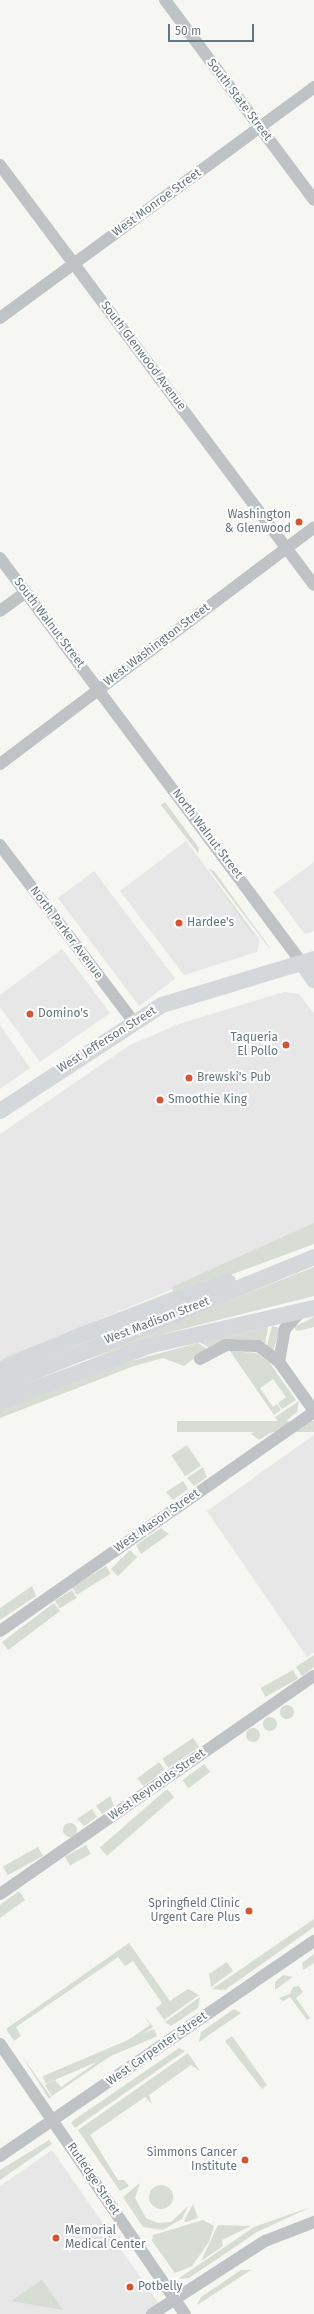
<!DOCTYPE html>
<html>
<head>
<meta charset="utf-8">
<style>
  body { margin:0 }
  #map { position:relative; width:314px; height:2314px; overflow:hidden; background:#f6f6f3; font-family:"Fira Sans",sans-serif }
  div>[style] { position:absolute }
  .built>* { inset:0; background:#e6e7e6; transform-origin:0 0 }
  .green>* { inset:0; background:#d7dcd4; transform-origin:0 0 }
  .round { border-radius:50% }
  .minor>* { height:12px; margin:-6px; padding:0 6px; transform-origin:6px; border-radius:6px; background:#bfc3c6 }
  .major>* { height:16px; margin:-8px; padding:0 8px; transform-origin:8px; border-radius:8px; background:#d4d8db }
  .dots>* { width:11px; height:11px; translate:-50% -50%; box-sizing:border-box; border:2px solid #fff; border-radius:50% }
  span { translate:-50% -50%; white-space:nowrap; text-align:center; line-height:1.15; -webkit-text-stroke:4px #fff; paint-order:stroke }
  .street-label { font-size:12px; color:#677681 }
  .poi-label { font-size:12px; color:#677681 }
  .right { translate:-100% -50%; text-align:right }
  .left { translate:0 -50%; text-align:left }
  .scale { position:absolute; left:168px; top:24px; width:86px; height:18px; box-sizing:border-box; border:2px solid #677681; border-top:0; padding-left:5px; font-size:12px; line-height:14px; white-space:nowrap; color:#677681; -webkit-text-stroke:3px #fff; paint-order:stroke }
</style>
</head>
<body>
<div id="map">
  <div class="built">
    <i style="clip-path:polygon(186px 841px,260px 940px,257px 952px,184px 975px,120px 891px)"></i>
    <i style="clip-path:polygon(314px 862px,314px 931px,305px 934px,273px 892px)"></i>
    <i style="left:94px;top:871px;width:135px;height:45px;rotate:53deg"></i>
    <i style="clip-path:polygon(62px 949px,110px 1013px,40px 1062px,0 1007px,0 995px)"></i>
    <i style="clip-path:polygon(284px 992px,299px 994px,314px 1013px,314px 1230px,0 1361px,0 1134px,130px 1045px,179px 1024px)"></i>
    <i style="clip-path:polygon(0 1025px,30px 1068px,0 1089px)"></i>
    <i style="clip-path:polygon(314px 1435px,314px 1652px,307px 1657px,207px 1511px)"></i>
    <i style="clip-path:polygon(52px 2150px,166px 2314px,0 2314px,0 2186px)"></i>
  </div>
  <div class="green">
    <i style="clip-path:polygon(165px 802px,199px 848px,198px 853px,161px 805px)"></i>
    <i style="clip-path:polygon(209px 869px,214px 871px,270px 948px,270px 949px)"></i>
    <i style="clip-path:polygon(207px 870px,254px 934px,253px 935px)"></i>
    <i style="clip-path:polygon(314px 1223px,314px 1244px,87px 1328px,0 1365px,0 1361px,11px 1355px,173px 1291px,172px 1287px)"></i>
    <i style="clip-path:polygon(314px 1267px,314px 1296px,167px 1333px,55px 1370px)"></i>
    <i style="clip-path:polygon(314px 1317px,314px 1327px,297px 1331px,294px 1327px)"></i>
    <i style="clip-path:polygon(272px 1326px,280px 1328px,273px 1351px,267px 1346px)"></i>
    <i style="clip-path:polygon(268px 1327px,265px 1345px,239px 1339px,209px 1348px,198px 1341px)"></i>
    <i style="clip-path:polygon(198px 1343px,207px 1349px,184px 1366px,163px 1358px,134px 1366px,0 1418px,0 1409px,120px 1364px)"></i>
    <i style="clip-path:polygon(230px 1351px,256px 1353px,269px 1362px,296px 1400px,282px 1409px,278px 1403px,286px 1397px,273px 1379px,260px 1388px,273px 1407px,277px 1404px,281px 1410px,274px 1415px)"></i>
    <i style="clip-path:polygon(299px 1401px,297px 1412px,281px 1425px,275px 1417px)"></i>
    <i style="clip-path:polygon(271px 1421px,277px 1429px,259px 1440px,251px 1434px)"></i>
    <i style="left:314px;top:1421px;width:11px;height:137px;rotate:90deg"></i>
    <i style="left:187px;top:1445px;width:25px;height:19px;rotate:56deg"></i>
    <i style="clip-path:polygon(203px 1467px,207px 1477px,194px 1486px,187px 1478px)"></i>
    <i style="clip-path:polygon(183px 1481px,188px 1489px,173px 1500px,166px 1492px)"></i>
    <i style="clip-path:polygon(161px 1528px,169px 1534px,141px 1554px,136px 1545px)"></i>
    <i style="left:130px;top:1550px;width:10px;height:27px;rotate:45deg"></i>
    <i style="left:106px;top:1566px;width:9px;height:40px;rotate:58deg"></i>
    <i style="clip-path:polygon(32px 1586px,36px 1596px,0 1620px,0 1608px)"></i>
    <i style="left:72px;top:1590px;width:9px;height:20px;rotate:58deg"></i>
    <i style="left:54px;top:1603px;width:10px;height:65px;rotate:53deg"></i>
    <i style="clip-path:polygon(314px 1655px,314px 1667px,302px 1676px,296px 1667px)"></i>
    <i style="left:293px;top:1670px;width:10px;height:37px;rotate:61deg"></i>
    <i class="round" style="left:280px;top:1705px;width:14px;height:14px"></i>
    <i class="round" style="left:263px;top:1717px;width:14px;height:14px"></i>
    <i class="round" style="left:246px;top:1728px;width:14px;height:14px"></i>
    <i style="left:193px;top:1738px;width:11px;height:37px;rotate:56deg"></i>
    <i style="left:159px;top:1762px;width:10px;height:27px;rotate:53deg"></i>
    <i style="left:204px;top:1764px;width:10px;height:27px;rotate:53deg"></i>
    <i style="left:167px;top:1789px;width:11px;height:89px;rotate:49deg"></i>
    <i style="clip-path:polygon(110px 1796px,114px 1806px,102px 1814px,96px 1806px)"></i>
    <i style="clip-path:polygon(92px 1809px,97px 1817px,84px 1826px,77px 1819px)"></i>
    <i class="round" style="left:63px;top:1823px;width:14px;height:14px"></i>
    <i style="left:86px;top:1845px;width:10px;height:24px;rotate:61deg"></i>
    <i style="left:38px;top:1847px;width:10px;height:40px;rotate:61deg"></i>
    <i style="clip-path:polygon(19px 1891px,25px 1900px,0 1918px,0 1905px)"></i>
    <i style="clip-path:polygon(314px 1919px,314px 1927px,225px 1990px,212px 1989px)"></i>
    <i style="clip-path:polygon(129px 1943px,170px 2001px,188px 1989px,199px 1995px,164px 2020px,156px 2008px,162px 2003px,133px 1961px,125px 1966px,118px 1957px,16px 2027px,21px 2036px,14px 2041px,6px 2029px)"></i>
    <i style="clip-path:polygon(314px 1954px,314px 1963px,303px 1970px,302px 1963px)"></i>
    <i style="clip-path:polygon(227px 1962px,233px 1971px,211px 1987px,209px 1974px)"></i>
    <i style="clip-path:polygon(283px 1975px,293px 1977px,275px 1990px,275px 1982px)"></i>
    <i style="clip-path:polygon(299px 1986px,303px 1992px,296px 1998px,310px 2018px,307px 2020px,290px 1997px,283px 2001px,279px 1998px,290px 1994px,293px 1987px)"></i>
    <i style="clip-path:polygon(200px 1997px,198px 2008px,171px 2026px,165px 2022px)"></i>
    <i style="clip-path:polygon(234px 2009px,241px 2013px,199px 2042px,201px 2032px)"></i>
    <i style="clip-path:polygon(145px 2017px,153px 2027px,52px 2096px,45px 2085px,55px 2080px,61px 2087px,150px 2025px)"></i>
    <i style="left:154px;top:2029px;width:8px;height:121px;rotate:67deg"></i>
    <i style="clip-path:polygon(232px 2036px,267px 2085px,262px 2089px,225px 2041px)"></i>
    <i style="clip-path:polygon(179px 2048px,185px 2051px,75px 2128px,71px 2123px,74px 2120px)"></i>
    <i style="clip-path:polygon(20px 2053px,51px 2097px,49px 2099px)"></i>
    <i style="clip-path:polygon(188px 2053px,200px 2071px,191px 2065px,149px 2095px,152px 2104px,145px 2097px,90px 2135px,118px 2180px,124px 2180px,129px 2186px,120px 2191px,78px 2130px)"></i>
    <i style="clip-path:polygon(49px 2140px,52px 2144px,0 2180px,0 2170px)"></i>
    <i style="clip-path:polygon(140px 2183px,135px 2198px,146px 2218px,158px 2223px,171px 2222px,188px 2206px,182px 2219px,163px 2230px,143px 2227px,123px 2197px)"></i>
    <i class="round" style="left:149px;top:2185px;width:24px;height:24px"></i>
    <i style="clip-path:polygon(193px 2204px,198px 2218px,186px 2222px,184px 2221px)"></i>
    <i style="clip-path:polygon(311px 2207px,257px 2232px,189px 2278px,178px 2279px,254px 2227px)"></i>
    <i style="clip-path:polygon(203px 2220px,214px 2226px,209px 2242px,192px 2266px,175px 2273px,152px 2241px,153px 2235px)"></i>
    <i style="clip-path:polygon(218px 2225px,251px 2226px,222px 2240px,223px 2246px,201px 2261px)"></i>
    <i style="clip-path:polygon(241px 2270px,251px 2270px,197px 2305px,201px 2297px)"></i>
    <i style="clip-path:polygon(42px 2280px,63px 2310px,11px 2301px)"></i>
  </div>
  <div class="minor">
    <i style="left:165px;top:0;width:249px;rotate:53.3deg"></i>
    <i style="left:0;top:165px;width:524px;rotate:53.22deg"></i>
    <i style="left:0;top:318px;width:390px;rotate:-36.3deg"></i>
    <i style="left:0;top:558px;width:505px;rotate:53.29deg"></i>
    <i style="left:0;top:611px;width:32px;rotate:-36deg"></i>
    <i style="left:0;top:764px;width:393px;rotate:-37deg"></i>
    <i style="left:0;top:845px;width:221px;rotate:52.9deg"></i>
    <i style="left:200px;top:1359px;width:30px;rotate:-28deg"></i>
    <i style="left:226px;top:1345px;width:32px;rotate:2deg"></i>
    <i style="left:258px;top:1346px;width:26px;rotate:37deg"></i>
    <i style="left:279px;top:1362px;width:60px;rotate:54.5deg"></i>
    <i style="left:279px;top:1362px;width:34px;rotate:-80deg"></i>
    <i style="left:285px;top:1329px;width:25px;rotate:-48deg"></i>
    <i style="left:0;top:1631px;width:383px;rotate:-34.9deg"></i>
    <i style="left:0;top:1894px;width:382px;rotate:-34.8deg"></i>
    <i style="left:0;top:2044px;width:327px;rotate:55.6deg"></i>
    <i style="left:0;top:2156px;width:381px;rotate:-34.4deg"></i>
    <i style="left:152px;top:2314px;width:135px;rotate:-32.9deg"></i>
    <i style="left:265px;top:2241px;width:53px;rotate:-21.2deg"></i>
  </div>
  <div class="major">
    <i style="left:302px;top:963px;width:21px;rotate:55deg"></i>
    <i style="left:0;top:1111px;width:194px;rotate:-33.2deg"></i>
    <i style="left:162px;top:1005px;width:159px;rotate:-16.8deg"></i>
    <i style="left:0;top:1370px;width:97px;rotate:-23.1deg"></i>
    <i style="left:89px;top:1332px;width:148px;rotate:-19.8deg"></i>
    <i style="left:0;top:1386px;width:339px;rotate:-22.3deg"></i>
    <i style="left:0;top:1402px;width:158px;rotate:-20.7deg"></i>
    <i style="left:148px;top:1346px;width:170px;rotate:-12.9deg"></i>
  </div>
  <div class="dots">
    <i style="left:299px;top:522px;background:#d45534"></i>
    <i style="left:179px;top:923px;background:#d45534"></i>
    <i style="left:30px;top:1014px;background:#d45534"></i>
    <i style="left:286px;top:1045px;background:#d45534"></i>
    <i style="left:189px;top:1078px;background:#d45534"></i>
    <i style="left:160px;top:1100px;background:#d45534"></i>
    <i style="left:249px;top:1911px;background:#d45534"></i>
    <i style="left:245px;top:2160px;background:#d45534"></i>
    <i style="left:56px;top:2238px;background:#d45534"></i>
    <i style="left:130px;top:2287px;background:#d45534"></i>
  </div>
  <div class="street-label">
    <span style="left:239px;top:100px;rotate:53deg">South State Street</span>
    <span style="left:157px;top:203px;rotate:-36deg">West Monroe Street</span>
    <span style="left:143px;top:356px;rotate:53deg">South Glenwood Avenue</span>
    <span style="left:49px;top:623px;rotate:53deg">South Walnut Street</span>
    <span style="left:157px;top:645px;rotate:-37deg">West Washington Street</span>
    <span style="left:207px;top:834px;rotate:53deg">North Walnut Street</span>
    <span style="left:66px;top:933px;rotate:53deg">North Parker Avenue</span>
    <span style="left:107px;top:1040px;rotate:-32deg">West Jefferson Street</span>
    <span style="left:157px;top:1321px;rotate:-21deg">West Madison Street</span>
    <span style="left:157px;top:1521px;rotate:-35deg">West Mason Street</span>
    <span style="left:157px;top:1785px;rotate:-35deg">West Reynolds Street</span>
    <span style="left:157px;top:2049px;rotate:-35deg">West Carpenter Street</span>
    <span style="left:93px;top:2179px;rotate:56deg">Rutledge Street</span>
  </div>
  <div class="poi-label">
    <span class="right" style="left:291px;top:522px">Washington<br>&amp; Glenwood</span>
    <span class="left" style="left:187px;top:923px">Hardee's</span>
    <span class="left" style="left:38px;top:1014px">Domino's</span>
    <span class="right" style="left:278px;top:1045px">Taqueria<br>El Pollo</span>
    <span class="left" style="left:197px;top:1078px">Brewski's Pub</span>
    <span class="left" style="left:168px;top:1100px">Smoothie King</span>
    <span class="right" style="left:240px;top:1911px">Springfield Clinic<br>Urgent Care Plus</span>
    <span class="right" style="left:237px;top:2160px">Simmons Cancer<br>Institute</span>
    <span class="left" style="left:65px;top:2238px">Memorial<br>Medical Center</span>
    <span class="left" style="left:138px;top:2287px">Potbelly</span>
  </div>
  <div class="scale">50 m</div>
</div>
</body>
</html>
